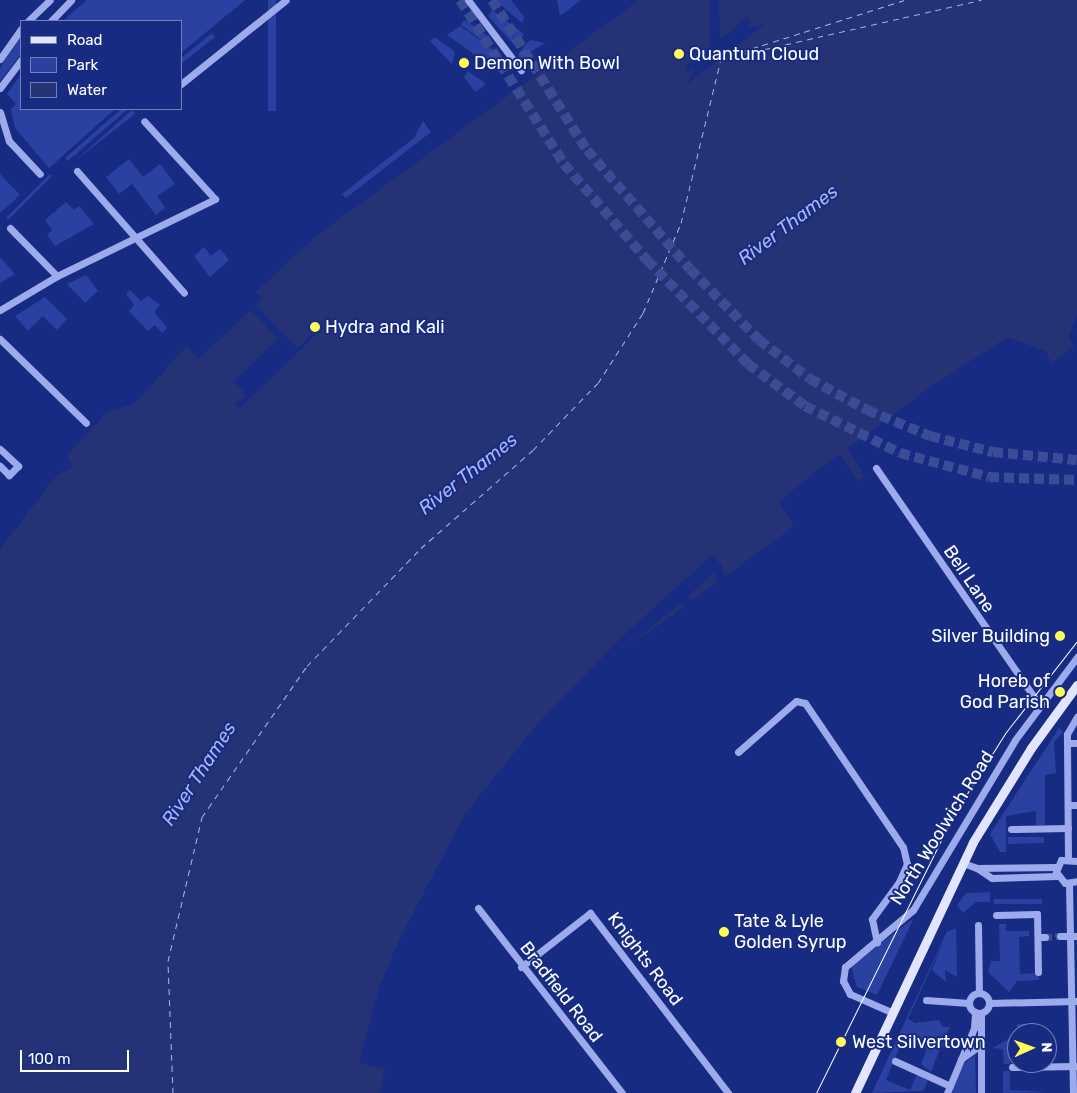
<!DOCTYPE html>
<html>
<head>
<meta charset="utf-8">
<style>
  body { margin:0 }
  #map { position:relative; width:1077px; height:1093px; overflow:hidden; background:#182b83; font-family:Rubik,sans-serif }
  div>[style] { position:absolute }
  .green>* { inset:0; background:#2b41a2; transform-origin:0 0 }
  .water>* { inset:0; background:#253275 }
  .pier>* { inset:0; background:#182b83 }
  .ferry>* { height:1px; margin-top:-0.5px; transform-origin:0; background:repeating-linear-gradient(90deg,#a8b6f3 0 6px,transparent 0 11px) }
  .minor-tunnel>* { height:7px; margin-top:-3.5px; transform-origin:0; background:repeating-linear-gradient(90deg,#3b4b96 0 7px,transparent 0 10.5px) }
  .highway-tunnel>* { height:10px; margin-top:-5px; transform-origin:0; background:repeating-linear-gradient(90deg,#3b4b96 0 10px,transparent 0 15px) }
  .minor>* { height:7px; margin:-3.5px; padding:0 3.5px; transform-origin:3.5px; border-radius:3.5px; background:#9dabec }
  .minor>.ring { margin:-3.5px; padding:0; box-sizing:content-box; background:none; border:7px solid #9dabec; border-radius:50% }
  .major>* { height:9px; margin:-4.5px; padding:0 4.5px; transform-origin:4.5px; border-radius:4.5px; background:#e1e5ff }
  .tram>* { height:1px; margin:-0.5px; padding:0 0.5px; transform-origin:0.5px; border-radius:0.5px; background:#fff }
  .dots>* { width:14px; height:14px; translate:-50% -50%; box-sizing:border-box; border:2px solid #182b83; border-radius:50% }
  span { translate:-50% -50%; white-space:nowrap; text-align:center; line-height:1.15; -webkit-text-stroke:4px #182b83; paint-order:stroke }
  .poi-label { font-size:18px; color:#fff }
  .left { translate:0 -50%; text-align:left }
  .right { translate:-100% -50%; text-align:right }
  .street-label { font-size:18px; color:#fff }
  .water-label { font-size:19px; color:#a8b6f3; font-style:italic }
  .legend { position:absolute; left:20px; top:20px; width:162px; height:90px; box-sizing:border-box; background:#182b83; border:1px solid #7480b5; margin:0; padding:6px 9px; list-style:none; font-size:15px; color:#fff }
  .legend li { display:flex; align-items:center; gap:10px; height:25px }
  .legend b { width:25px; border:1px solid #7480b5 }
  .north { position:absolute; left:1007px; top:1023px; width:50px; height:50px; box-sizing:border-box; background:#182b83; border:1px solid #7480b5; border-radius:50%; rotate:88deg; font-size:14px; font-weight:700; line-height:20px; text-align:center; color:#fff }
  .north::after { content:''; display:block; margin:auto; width:18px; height:22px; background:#fffb57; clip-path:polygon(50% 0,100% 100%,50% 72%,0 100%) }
  .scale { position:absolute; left:20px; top:1050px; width:109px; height:22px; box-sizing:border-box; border:2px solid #fff; border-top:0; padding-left:6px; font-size:15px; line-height:18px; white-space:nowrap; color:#fff; -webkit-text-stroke:4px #182b83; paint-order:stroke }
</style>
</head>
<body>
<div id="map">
  <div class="green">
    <i style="clip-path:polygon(87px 0,245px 0,181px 53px,181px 21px,63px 21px)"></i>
    <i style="left:268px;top:0;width:8px;height:111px"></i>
    <i style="clip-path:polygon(495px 0,511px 0,524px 17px,522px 23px)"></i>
    <i style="clip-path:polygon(557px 0,581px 0,560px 16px)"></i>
    <i style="clip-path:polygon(492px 10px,524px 34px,517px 48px,488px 16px)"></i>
    <i style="clip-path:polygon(464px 20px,487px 35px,483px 41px,461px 25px)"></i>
    <i style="clip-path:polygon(460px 26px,501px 55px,497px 61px,506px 68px,502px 74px,447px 35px)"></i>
    <i style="clip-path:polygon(212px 33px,215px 37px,181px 64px,181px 58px)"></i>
    <i style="clip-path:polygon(21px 36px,21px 54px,0 81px,0 68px)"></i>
    <i style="clip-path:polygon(435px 37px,455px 52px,452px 64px,430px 41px)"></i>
    <i style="clip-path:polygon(530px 40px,545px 43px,520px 58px,518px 54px)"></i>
    <i style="clip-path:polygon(468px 71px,486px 84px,475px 92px,464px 77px)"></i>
    <i style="clip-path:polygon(21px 74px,21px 109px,115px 109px,49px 168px,15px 128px,11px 109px,16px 104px,7px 94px)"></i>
    <i style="clip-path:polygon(121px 109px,128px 109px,68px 161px,65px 158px)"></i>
    <i style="clip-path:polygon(132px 110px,135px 114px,76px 160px)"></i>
    <i style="clip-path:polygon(423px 121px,431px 132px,346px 198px,342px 194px,414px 138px)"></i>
    <i style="clip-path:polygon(129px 159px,143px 177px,160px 164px,175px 184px,157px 196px,165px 208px,156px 215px,132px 184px,119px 194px,106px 177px)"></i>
    <i style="clip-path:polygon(0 174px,20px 195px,0 213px)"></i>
    <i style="left:50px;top:174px;width:3px;height:62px;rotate:45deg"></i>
    <i style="clip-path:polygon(66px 202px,74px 210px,79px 206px,94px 224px,55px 246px,47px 235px,52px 230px,45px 220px)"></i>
    <i style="clip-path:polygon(204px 247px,211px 256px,220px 249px,229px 260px,210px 277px,194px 256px)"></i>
    <i style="clip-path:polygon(0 257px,15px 274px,0 283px)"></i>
    <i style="clip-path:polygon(86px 275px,98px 291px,85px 303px,67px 284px)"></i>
    <i style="clip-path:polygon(130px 290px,141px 301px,148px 296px,160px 305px,154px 312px,167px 328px,162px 333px,155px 325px,148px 331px,129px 311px,134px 305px,126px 294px)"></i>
    <i style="clip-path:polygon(45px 297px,67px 319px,57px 330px,43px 316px,28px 331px,15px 316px)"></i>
    <i style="clip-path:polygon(1059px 728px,1063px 732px,1054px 742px,1056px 773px,1045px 775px,1045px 825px,1036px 825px,1036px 811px,1006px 816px,1006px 852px,1000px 852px,990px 834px)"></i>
    <i style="clip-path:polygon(1008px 837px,1044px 837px,1044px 843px,1008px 844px)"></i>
    <i style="clip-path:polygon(990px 892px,990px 902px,976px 902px,963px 913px,957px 905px,966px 893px)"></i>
    <i style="left:1042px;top:899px;width:5px;height:48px;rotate:90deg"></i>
    <i style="clip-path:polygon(955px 914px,947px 932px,956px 928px,957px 977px,945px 970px,946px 982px,932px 970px,943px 942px,908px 1019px,915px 1023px,939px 1020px,943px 1027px,950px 1027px,943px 1042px,952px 1047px,951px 1050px,941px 1046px,931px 1072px,921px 1064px,927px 1049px,903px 1039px,886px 1080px,910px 1090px,917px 1074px,928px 1081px,923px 1091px,872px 1093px)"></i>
    <i style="clip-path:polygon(914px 918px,877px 995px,857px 987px,851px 966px)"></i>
    <i style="clip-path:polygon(999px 924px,1006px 924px,1006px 931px,1029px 931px,1029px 936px,1019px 937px,1020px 974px,1039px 973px,1039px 980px,1017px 981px,1009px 992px,988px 972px,991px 961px,1000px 961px)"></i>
    <i style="left:1040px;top:1024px;width:9px;height:23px;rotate:90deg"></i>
    <i style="clip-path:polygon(1017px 1034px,1017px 1043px,1009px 1046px,1010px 1064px,1004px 1064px,1003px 1049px,993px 1048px)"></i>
    <i style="clip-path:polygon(975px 1055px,976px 1093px,952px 1093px,963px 1064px)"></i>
    <i style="clip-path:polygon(1003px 1071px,1010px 1071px,1010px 1090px,1047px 1092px,1003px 1093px)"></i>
  </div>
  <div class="water">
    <i style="clip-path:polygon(639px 0,1077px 0,1077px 316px,1069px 337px,1074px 347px,1052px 363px,1045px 351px,1007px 337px,922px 393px,848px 448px,865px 477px,858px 481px,840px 455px,836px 456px,778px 502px,794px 526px,649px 632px,633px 642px,625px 634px,538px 723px,465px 814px,399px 940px,379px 988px,359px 1063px,385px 1069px,380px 1093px,0 1093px,0 549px,57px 475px,73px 467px,67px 455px,106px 413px,135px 403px,187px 346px,199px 359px,262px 299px,256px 292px,316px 236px)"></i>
  </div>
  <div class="pier">
    <i style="clip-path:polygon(709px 0,719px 0,720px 39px,748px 17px,751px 22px,747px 28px,765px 24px,687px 84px,695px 68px,688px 71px,685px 66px,710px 47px)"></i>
    <i style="clip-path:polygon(256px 305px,297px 348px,312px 334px,306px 327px,315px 319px,323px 328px,239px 409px,235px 404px,247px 396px,234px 381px,278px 339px,251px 310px)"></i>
    <i style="clip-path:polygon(712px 555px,722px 566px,725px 579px,719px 583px,714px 573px,688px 596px,693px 601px,685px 607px,681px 603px,633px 642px,625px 634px)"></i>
  </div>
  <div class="ferry">
    <i style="left:731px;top:55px;width:182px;rotate:-17.6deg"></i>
    <i style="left:721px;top:59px;width:267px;rotate:-12.8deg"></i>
    <i style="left:173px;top:1093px;width:132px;rotate:-92.2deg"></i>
    <i style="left:168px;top:961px;width:148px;rotate:-76.7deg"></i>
    <i style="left:202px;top:817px;width:184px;rotate:-55.2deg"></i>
    <i style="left:307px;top:666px;width:164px;rotate:-46deg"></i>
    <i style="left:421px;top:548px;width:149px;rotate:-41.2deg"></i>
    <i style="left:533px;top:450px;width:93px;rotate:-45.9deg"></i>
    <i style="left:598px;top:383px;width:83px;rotate:-57.3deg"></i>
    <i style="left:643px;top:313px;width:98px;rotate:-67.1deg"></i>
    <i style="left:681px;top:223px;width:169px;rotate:-76.3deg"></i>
  </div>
  <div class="minor-tunnel">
    <i style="left:1045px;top:937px;width:15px;rotate:-4deg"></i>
  </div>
  <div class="highway-tunnel">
    <i style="left:460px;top:0;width:194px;rotate:57.6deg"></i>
    <i style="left:564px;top:164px;width:127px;rotate:49.2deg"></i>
    <i style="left:647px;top:260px;width:145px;rotate:45.8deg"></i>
    <i style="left:748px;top:364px;width:71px;rotate:36.4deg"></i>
    <i style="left:805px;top:406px;width:106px;rotate:26.3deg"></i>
    <i style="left:900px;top:453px;width:92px;rotate:15.1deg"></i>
    <i style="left:989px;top:477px;width:88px;rotate:2deg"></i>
    <i style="left:492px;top:0;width:178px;rotate:57.7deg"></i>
    <i style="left:587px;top:150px;width:157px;rotate:49.1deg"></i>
    <i style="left:690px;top:269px;width:99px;rotate:45.8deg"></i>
    <i style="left:759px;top:340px;width:64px;rotate:37.4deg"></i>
    <i style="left:810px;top:379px;width:65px;rotate:28.5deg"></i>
    <i style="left:867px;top:410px;width:68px;rotate:22.4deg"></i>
    <i style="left:930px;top:436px;width:65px;rotate:14.3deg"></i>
    <i style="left:993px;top:452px;width:84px;rotate:5.4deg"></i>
  </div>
  <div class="minor">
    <i style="left:468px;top:0;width:88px;rotate:52.9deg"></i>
    <i style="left:28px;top:21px;width:30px;rotate:-44deg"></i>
    <i style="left:51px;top:21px;width:29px;rotate:-46deg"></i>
    <i style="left:0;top:59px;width:37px;rotate:-55deg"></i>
    <i style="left:181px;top:84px;width:134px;rotate:-38.7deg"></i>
    <i style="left:0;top:88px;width:35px;rotate:-53deg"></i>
    <i style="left:0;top:112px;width:30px;rotate:73deg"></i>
    <i style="left:9px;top:141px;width:45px;rotate:46.8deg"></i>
    <i style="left:77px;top:171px;width:162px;rotate:48.7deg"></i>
    <i style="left:10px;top:228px;width:67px;rotate:45.6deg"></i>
    <i style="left:0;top:310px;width:66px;rotate:-30.8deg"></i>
    <i style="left:57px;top:276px;width:176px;rotate:-26deg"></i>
    <i style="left:215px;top:199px;width:105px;rotate:-132.3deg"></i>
    <i style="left:0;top:339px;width:120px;rotate:44.3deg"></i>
    <i style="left:0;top:449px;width:25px;rotate:43deg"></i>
    <i style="left:18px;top:466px;width:13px;rotate:135deg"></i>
    <i style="left:9px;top:475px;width:13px;rotate:-135deg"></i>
    <i style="left:876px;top:468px;width:289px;rotate:55.4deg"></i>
    <i style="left:1067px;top:743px;width:10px"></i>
    <i style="left:738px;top:752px;width:77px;rotate:-41.3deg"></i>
    <i style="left:796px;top:701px;width:9px;rotate:13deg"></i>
    <i style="left:805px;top:703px;width:174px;rotate:55.8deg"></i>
    <i style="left:903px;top:847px;width:17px;rotate:77deg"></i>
    <i style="left:907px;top:864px;width:20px;rotate:114deg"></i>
    <i style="left:899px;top:882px;width:46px;rotate:126.1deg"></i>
    <i style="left:872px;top:919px;width:24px;rotate:78deg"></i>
    <i style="left:1068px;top:805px;width:9px"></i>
    <i style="left:1011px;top:829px;width:57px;rotate:-1deg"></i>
    <i style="left:1068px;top:858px;width:124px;rotate:-90.5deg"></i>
    <i style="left:1067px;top:734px;width:20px;rotate:-60deg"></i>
    <i style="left:1077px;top:861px;width:16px;rotate:-176deg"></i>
    <i style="left:1061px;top:860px;width:13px;rotate:113deg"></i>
    <i style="left:1056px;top:872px;width:14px;rotate:51deg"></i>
    <i style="left:1065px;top:883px;width:12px;rotate:-9deg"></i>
    <i style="left:963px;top:863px;width:15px;rotate:20deg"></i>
    <i style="left:977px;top:868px;width:79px;rotate:-0.7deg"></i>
    <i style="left:977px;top:868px;width:18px;rotate:34deg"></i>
    <i style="left:992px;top:878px;width:65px;rotate:-1.8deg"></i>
    <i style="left:1069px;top:884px;width:209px;rotate:88.9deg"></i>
    <i style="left:478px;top:908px;width:234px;rotate:52.1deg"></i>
    <i style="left:996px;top:915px;width:41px;rotate:-1.4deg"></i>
    <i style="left:1037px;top:914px;width:58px;rotate:89deg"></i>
    <i style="left:978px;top:925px;width:68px;rotate:89.2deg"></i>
    <i style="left:1060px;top:936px;width:17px"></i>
    <i style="left:1038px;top:937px;width:7px"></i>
    <i style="left:521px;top:967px;width:88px;rotate:-38deg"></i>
    <i style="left:590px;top:913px;width:227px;rotate:52.5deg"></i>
    <i class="ring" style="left:969px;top:993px;width:13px;height:13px"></i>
    <i style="left:926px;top:1000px;width:43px;rotate:4deg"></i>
    <i style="left:989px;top:1003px;width:88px;rotate:-1.3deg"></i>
    <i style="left:891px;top:1012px;width:45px;rotate:-156.3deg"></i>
    <i style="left:850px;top:994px;width:15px;rotate:-118deg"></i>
    <i style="left:843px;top:981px;width:14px;rotate:-82deg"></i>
    <i style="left:845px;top:967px;width:89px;rotate:-40deg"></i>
    <i style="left:913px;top:910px;width:198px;rotate:-59deg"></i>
    <i style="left:1015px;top:740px;width:104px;rotate:-53.2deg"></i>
    <i style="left:981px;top:1013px;width:80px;rotate:90deg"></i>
    <i style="left:961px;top:1059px;width:24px;rotate:-36deg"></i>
    <i style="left:895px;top:1061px;width:60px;rotate:24.4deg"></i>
    <i style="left:1012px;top:1067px;width:65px;rotate:-0.9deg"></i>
    <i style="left:947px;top:1093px;width:70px;rotate:-67.4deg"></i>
    <i style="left:974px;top:1028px;width:16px;rotate:-86deg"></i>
  </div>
  <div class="major">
    <i style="left:855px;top:1093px;width:277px;rotate:-64.8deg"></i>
    <i style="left:973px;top:842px;width:110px;rotate:-58.3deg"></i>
    <i style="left:1031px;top:748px;width:78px;rotate:-53.9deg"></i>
  </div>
  <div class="tram">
    <i style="left:816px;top:1093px;width:311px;rotate:-63.7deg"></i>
    <i style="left:954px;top:814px;width:97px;rotate:-57.6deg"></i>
    <i style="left:1006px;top:732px;width:115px;rotate:-52deg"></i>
  </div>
  <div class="dots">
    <i style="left:679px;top:54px;background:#fffb57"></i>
    <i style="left:464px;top:63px;background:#fffb57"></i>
    <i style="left:315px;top:327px;background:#fffb57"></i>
    <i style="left:1060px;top:636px;background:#fffb57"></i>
    <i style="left:1060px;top:692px;background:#fffb57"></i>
    <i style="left:724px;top:932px;background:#fffb57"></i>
    <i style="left:841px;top:1042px;background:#fffb57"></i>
  </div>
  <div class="poi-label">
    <span class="left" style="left:689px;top:54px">Quantum Cloud</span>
    <span class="left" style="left:474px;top:63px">Demon With Bowl</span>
    <span class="left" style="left:325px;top:327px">Hydra and Kali</span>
    <span class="right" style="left:1050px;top:636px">Silver Building</span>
    <span class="right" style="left:1050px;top:692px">Horeb of<br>God Parish</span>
    <span class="left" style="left:734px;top:932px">Tate &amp; Lyle<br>Golden Syrup</span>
    <span class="left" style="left:852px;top:1042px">West Silvertown</span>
  </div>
  <div class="street-label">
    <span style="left:969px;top:579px;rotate:56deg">Bell Lane</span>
    <span style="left:942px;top:828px;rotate:-58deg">North Woolwich Road</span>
    <span style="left:645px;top:959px;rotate:53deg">Knights Road</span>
    <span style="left:561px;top:992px;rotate:52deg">Bradfield Road</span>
  </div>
  <div class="water-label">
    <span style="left:788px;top:225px;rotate:-37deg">River Thames</span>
    <span style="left:468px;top:474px;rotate:-38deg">River Thames</span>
    <span style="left:199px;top:774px;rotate:-57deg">River Thames</span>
  </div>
  <ul class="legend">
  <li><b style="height:6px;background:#e1e5ff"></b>Road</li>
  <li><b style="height:14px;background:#2b41a2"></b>Park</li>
  <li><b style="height:14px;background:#253275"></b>Water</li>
  </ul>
  <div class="north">N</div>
  <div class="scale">100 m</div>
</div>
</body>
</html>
